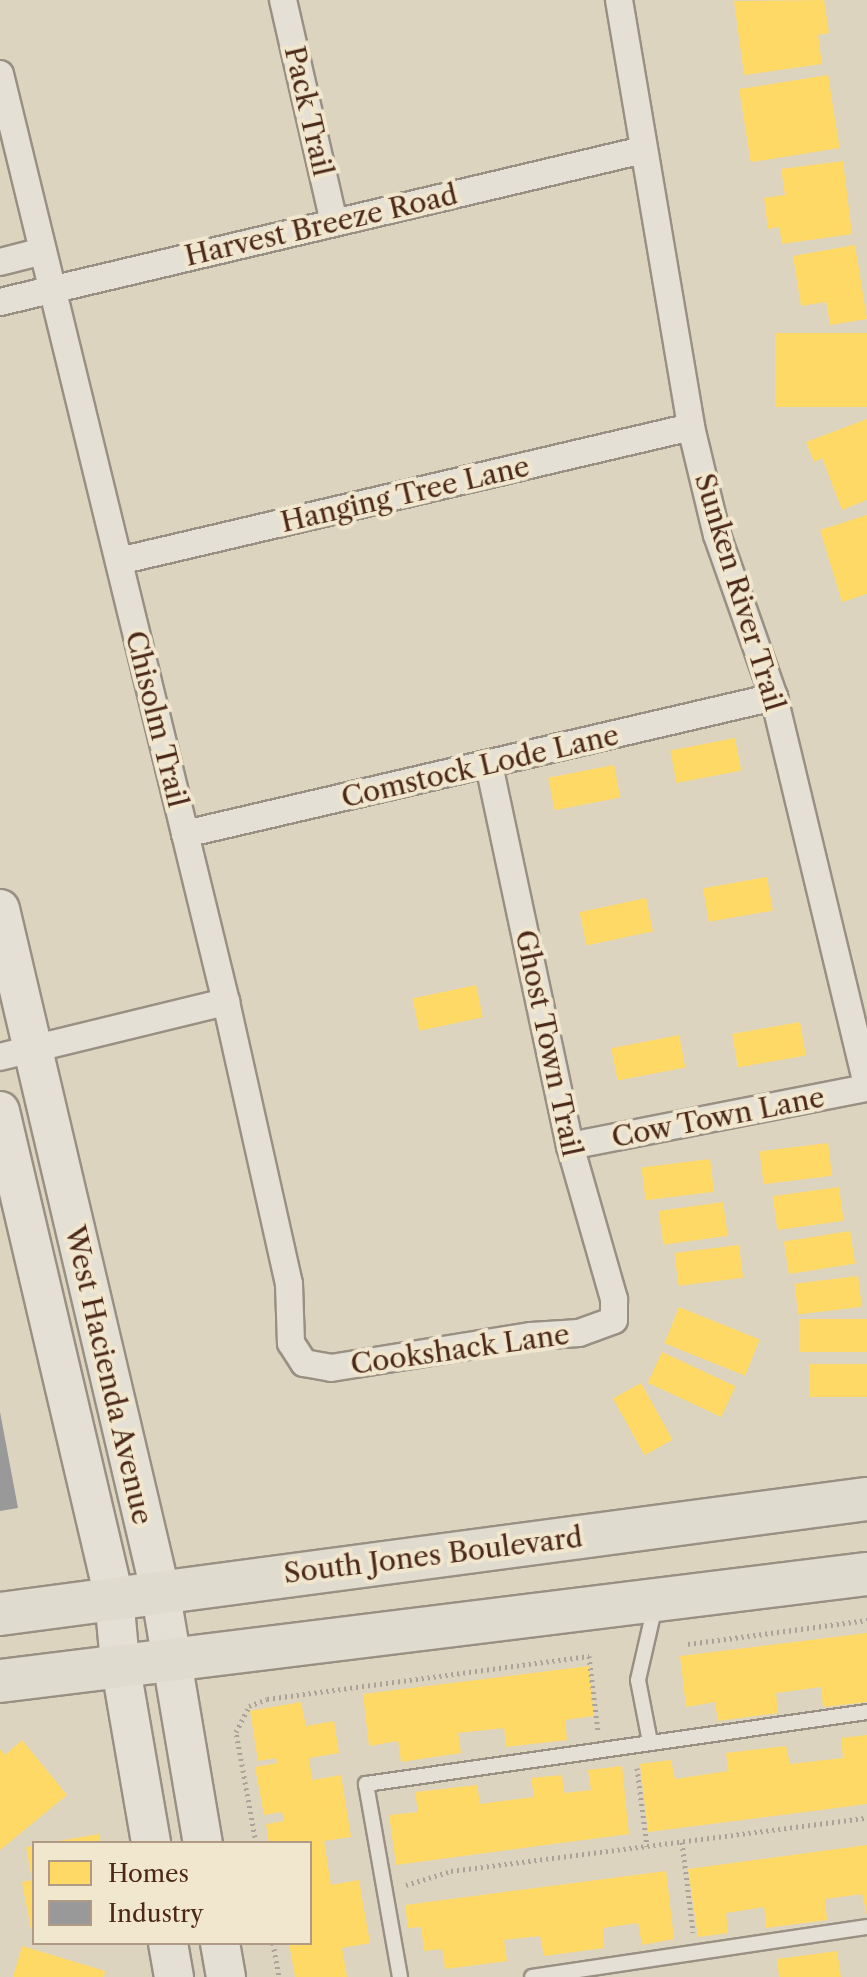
<!DOCTYPE html>
<html>
<head>
<meta charset="utf-8">
<style>
  body { margin:0 }
  #map { position:relative; width:867px; height:1977px; overflow:hidden; background:#ddd4c0; font-family:"Libre Caslon Text",serif }
  div>[style] { position:absolute }
  .homes>* { inset:0; background:#ffd966; transform-origin:0 0 }
  .industry>* { inset:0; background:#999 }
  .path>* { height:5px; margin-top:-2.5px; transform-origin:0; background:repeating-linear-gradient(90deg,#aba39a 0 2px,transparent 0 6px) }
  .roads { filter:drop-shadow(2px 0 #999083) drop-shadow(-2px 0 #999083) drop-shadow(0 2px #999083) drop-shadow(0 -2px #999083) }
  .lane>* { height:14px; margin:-7px; padding:0 7px; transform-origin:7px; border-radius:7px; background:#e5e0d5 }
  .street>* { height:26px; margin:-13px; padding:0 13px; transform-origin:13px; border-radius:13px; background:#e5e0d5 }
  .secondary>* { height:38px; margin:-19px; padding:0 19px; transform-origin:19px; border-radius:19px; background:#e5e0d5 }
  .primary>* { height:42px; margin:-21px; padding:0 21px; transform-origin:21px; border-radius:21px; background:#e0dbcf }
  span { translate:-50% -50%; white-space:nowrap; text-align:center; line-height:1.15; -webkit-text-stroke:8px #f1e6ce; paint-order:stroke }
  .street-label { font-size:28px; color:#4c2819 }
  .legend { position:absolute; left:32px; top:1841px; width:280px; height:104px; box-sizing:border-box; background:#f1e6ce; border:2px solid #af9a86; margin:0; padding:10px 14px; list-style:none; font-size:24px; color:#4c2819 }
  .legend li { display:flex; align-items:center; gap:16px; height:40px }
  .legend b { width:40px; border:2px solid #af9a86 }
</style>
</head>
<body>
<div id="map">
  <div class="homes">
    <i style="clip-path:polygon(824px 0,829px 33px,818px 35px,822px 64px,744px 75px,734px 1px)"></i>
    <i style="left:828px;top:75px;width:74px;height:90px;rotate:81deg"></i>
    <i style="clip-path:polygon(843px 161px,852px 234px,782px 244px,779px 227px,768px 229px,764px 198px,785px 195px,781px 169px)"></i>
    <i style="clip-path:polygon(855px 245px,867px 319px,830px 325px,826px 302px,801px 306px,793px 256px)"></i>
    <i style="left:867px;top:333px;width:74px;height:92px;rotate:90deg"></i>
    <i style="clip-path:polygon(867px 419px,867px 500px,842px 510px,822px 458px,814px 462px,806px 442px)"></i>
    <i style="clip-path:polygon(867px 515px,867px 594px,842px 602px,820px 530px)"></i>
    <i style="left:735px;top:738px;width:33px;height:66px;rotate:79deg"></i>
    <i style="left:614px;top:765px;width:33px;height:67px;rotate:79deg"></i>
    <i style="left:767px;top:877px;width:34px;height:65px;rotate:80deg"></i>
    <i style="left:646px;top:898px;width:34px;height:68px;rotate:78deg"></i>
    <i style="left:476px;top:985px;width:33px;height:65px;rotate:78deg"></i>
    <i style="left:800px;top:1022px;width:34px;height:69px;rotate:80deg"></i>
    <i style="left:679px;top:1035px;width:33px;height:69px;rotate:79deg"></i>
    <i style="left:828px;top:1143px;width:33px;height:69px;rotate:83deg"></i>
    <i style="left:710px;top:1159px;width:33px;height:69px;rotate:83deg"></i>
    <i style="left:839px;top:1187px;width:34px;height:67px;rotate:82deg"></i>
    <i style="left:723px;top:1202px;width:34px;height:65px;rotate:82deg"></i>
    <i style="left:850px;top:1231px;width:33px;height:67px;rotate:81deg"></i>
    <i style="left:739px;top:1245px;width:33px;height:65px;rotate:83deg"></i>
    <i style="left:858px;top:1276px;width:31px;height:64px;rotate:83deg"></i>
    <i style="left:679px;top:1307px;width:87px;height:39px;rotate:22deg"></i>
    <i style="left:867px;top:1319px;width:33px;height:68px;rotate:90deg"></i>
    <i style="left:662px;top:1352px;width:81px;height:34px;rotate:25deg"></i>
    <i style="left:867px;top:1364px;width:33px;height:58px;rotate:90deg"></i>
    <i style="left:641px;top:1383px;width:65px;height:32px;rotate:61deg"></i>
    <i style="clip-path:polygon(867px 1633px,867px 1702px,823px 1707px,821px 1687px,776px 1693px,778px 1713px,718px 1721px,715px 1702px,686px 1707px,680px 1656px)"></i>
    <i style="clip-path:polygon(589px 1666px,594px 1716px,565px 1720px,567px 1740px,506px 1747px,504px 1728px,458px 1733px,461px 1753px,401px 1762px,398px 1741px,369px 1746px,363px 1694px)"></i>
    <i style="clip-path:polygon(301px 1702px,306px 1726px,334px 1721px,339px 1753px,309px 1758px,312px 1780px,341px 1775px,351px 1837px,324px 1841px,331px 1885px,359px 1880px,370px 1943px,342px 1948px,347px 1977px,295px 1977px,289px 1943px,310px 1943px,310px 1843px,269px 1843px,266px 1824px,284px 1821px,282px 1812px,264px 1815px,255px 1767px,277px 1763px,276px 1758px,258px 1761px,250px 1711px)"></i>
    <i style="clip-path:polygon(867px 1735px,867px 1804px,648px 1832px,640px 1764px,671px 1760px,675px 1779px,728px 1771px,726px 1753px,786px 1746px,790px 1764px,843px 1758px,841px 1738px)"></i>
    <i style="clip-path:polygon(22px 1740px,67px 1795px,0 1850px,0 1749px,5px 1755px)"></i>
    <i style="clip-path:polygon(622px 1766px,629px 1834px,396px 1865px,389px 1815px,418px 1812px,415px 1792px,477px 1785px,480px 1804px,534px 1797px,531px 1778px,562px 1775px,564px 1793px,591px 1790px,588px 1770px)"></i>
    <i style="clip-path:polygon(99px 1834px,101px 1843px,58px 1843px,58px 1841px)"></i>
    <i style="clip-path:polygon(867px 1845px,867px 1915px,862px 1894px,825px 1899px,827px 1920px,766px 1928px,764px 1907px,726px 1913px,728px 1933px,698px 1937px,688px 1869px)"></i>
    <i style="clip-path:polygon(34px 1846px,34px 1930px,31px 1930px,22px 1882px,32px 1880px,26px 1847px)"></i>
    <i style="clip-path:polygon(666px 1871px,674px 1939px,642px 1945px,638px 1923px,603px 1928px,604px 1948px,544px 1956px,540px 1936px,504px 1940px,507px 1961px,445px 1969px,442px 1949px,424px 1951px,421px 1927px,408px 1928px,405px 1905px)"></i>
    <i style="clip-path:polygon(22px 1946px,105px 1971px,104px 1977px,13px 1977px)"></i>
    <i style="clip-path:polygon(837px 1951px,841px 1977px,779px 1977px,777px 1959px)"></i>
  </div>
  <div class="industry">
    <i style="clip-path:polygon(0 1412px,18px 1508px,0 1511px)"></i>
  </div>
  <div class="path">
    <i style="left:688px;top:1644px;width:181px;rotate:-7.6deg"></i>
    <i style="left:637px;top:1768px;width:79px;rotate:82.7deg"></i>
    <i style="left:682px;top:1842px;width:91px;rotate:83deg"></i>
    <i style="left:256px;top:1843px;width:113px;rotate:-100.2deg"></i>
    <i style="left:236px;top:1732px;width:29px;rotate:-63deg"></i>
    <i style="left:249px;top:1706px;width:19px;rotate:-21deg"></i>
    <i style="left:267px;top:1699px;width:325px;rotate:-7.6deg"></i>
    <i style="left:589px;top:1656px;width:76px;rotate:83.2deg"></i>
    <i style="left:406px;top:1885px;width:47px;rotate:-17.3deg"></i>
    <i style="left:451px;top:1871px;width:419px;rotate:-7.3deg"></i>
    <i style="left:273px;top:1943px;width:35px;rotate:80deg"></i>
  </div>
  <div class="roads">
    <div class="lane">
      <i style="left:650px;top:1742px;width:63px;rotate:-101deg"></i>
      <i style="left:638px;top:1680px;width:76px;rotate:-77.1deg"></i>
      <i style="left:400px;top:1977px;width:196px;rotate:-100deg"></i>
      <i style="left:366px;top:1784px;width:506px;rotate:-8.18deg"></i>
      <i style="left:532px;top:1977px;width:339px;rotate:-8.5deg"></i>
    </div>
    <div class="street">
      <i style="left:283px;top:0;width:228px;rotate:77.1deg"></i>
      <i style="left:619px;top:0;width:433px;rotate:80.4deg"></i>
      <i style="left:691px;top:427px;width:111px;rotate:76.5deg"></i>
      <i style="left:717px;top:535px;width:172px;rotate:70.6deg"></i>
      <i style="left:774px;top:697px;width:399px;rotate:76.5deg"></i>
      <i style="left:0;top:74px;width:955px;rotate:76.31deg"></i>
      <i style="left:226px;top:1002px;width:289px;rotate:77.4deg"></i>
      <i style="left:289px;top:1284px;width:59px;rotate:88.1deg"></i>
      <i style="left:291px;top:1343px;width:24px;rotate:57deg"></i>
      <i style="left:304px;top:1363px;width:27px;rotate:10deg"></i>
      <i style="left:331px;top:1368px;width:203px;rotate:-9.1deg"></i>
      <i style="left:531px;top:1336px;width:48px;rotate:-3.6deg"></i>
      <i style="left:579px;top:1333px;width:37px;rotate:-20deg"></i>
      <i style="left:614px;top:1320px;width:21px;rotate:-90deg"></i>
      <i style="left:614px;top:1299px;width:159px;rotate:-106deg"></i>
      <i style="left:570px;top:1146px;width:390px;rotate:-102deg"></i>
      <i style="left:0;top:262px;width:44px;rotate:-14.3deg"></i>
      <i style="left:0;top:302px;width:661px;rotate:-13.3deg"></i>
      <i style="left:119px;top:561px;width:587px;rotate:-13.18deg"></i>
      <i style="left:185px;top:834px;width:605px;rotate:-13.09deg"></i>
      <i style="left:0;top:1057px;width:233px;rotate:-13.7deg"></i>
      <i style="left:570px;top:1146px;width:303px;rotate:-11.1deg"></i>
    </div>
    <div class="secondary">
      <i style="left:0;top:909px;width:700px;rotate:76.78deg"></i>
      <i style="left:160px;top:1590px;width:257px;rotate:80.4deg"></i>
      <i style="left:0;top:1111px;width:499px;rotate:76.8deg"></i>
      <i style="left:114px;top:1597px;width:66px;rotate:84.8deg"></i>
      <i style="left:120px;top:1663px;width:183px;rotate:80.2deg"></i>
      <i style="left:168px;top:1943px;width:35px;rotate:80deg"></i>
      <i style="left:220px;top:1943px;width:35px;rotate:80deg"></i>
    </div>
    <div class="primary">
      <i style="left:0;top:1614px;width:875px;rotate:-7.56deg"></i>
      <i style="left:0;top:1681px;width:874px;rotate:-7.04deg"></i>
    </div>
  </div>
  <div class="street-label">
    <span style="left:309px;top:111px;rotate:77deg">Pack Trail</span>
    <span style="left:321px;top:225px;rotate:-13deg">Harvest Breeze Road</span>
    <span style="left:405px;top:494px;rotate:-13deg">Hanging Tree Lane</span>
    <span style="left:740px;top:592px;rotate:73deg">Sunken River Trail</span>
    <span style="left:157px;top:719px;rotate:76deg">Chisolm Trail</span>
    <span style="left:480px;top:766px;rotate:-13deg">Comstock Lode Lane</span>
    <span style="left:549px;top:1043px;rotate:78deg">Ghost Town Trail</span>
    <span style="left:718px;top:1117px;rotate:-11deg">Cow Town Lane</span>
    <span style="left:460px;top:1349px;rotate:-8deg">Cookshack Lane</span>
    <span style="left:109px;top:1375px;rotate:77deg">West Hacienda Avenue</span>
    <span style="left:433px;top:1555px;rotate:-7deg">South Jones Boulevard</span>
  </div>
  <ul class="legend">
  <li><b style="height:22px;background:#ffd966"></b>Homes</li>
  <li><b style="height:22px;background:#999"></b>Industry</li>
  </ul>
</div>
</body>
</html>
